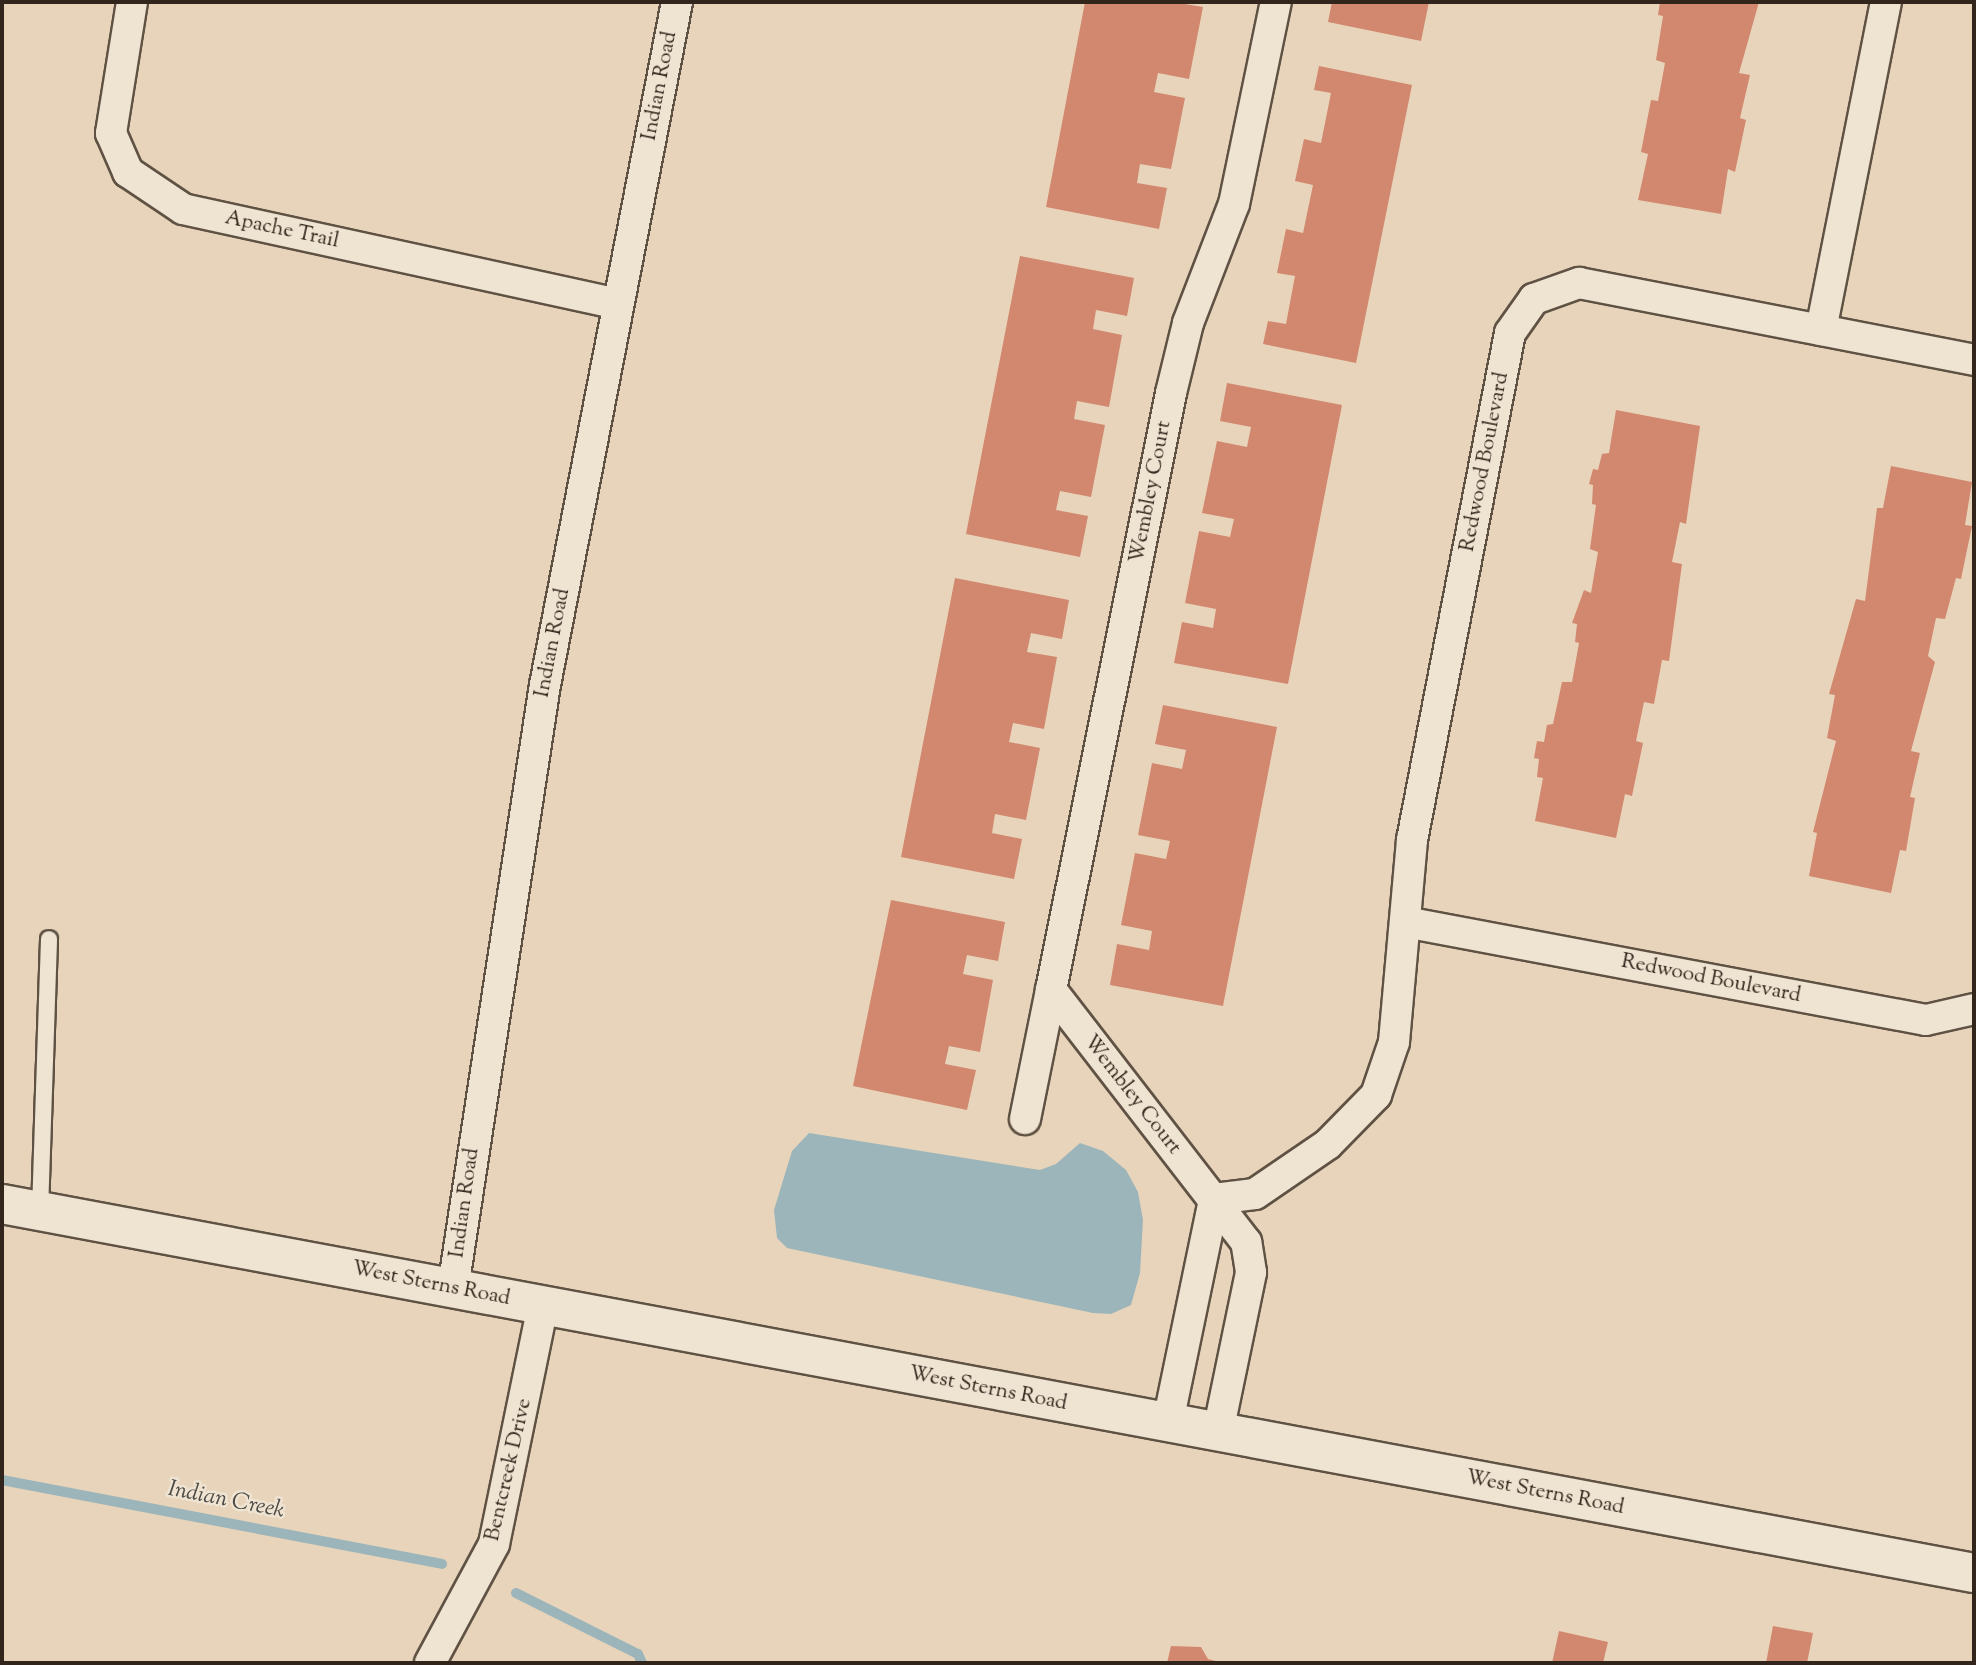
<!DOCTYPE html>
<html>
<head>
<meta charset="utf-8">
<style>
  body { margin:0 }
  #map { position:relative; width:1976px; height:1665px; overflow:hidden; background:#e7d4ba; font-family:"Sorts Mill Goudy",serif }
  div>[style] { position:absolute }
  .water>* { inset:0; background:#9cb5bb }
  .stream>* { height:10px; margin:-5px; padding:0 5px; transform-origin:5px; border-radius:5px; background:#9cb5bb }
  .building>* { inset:0; background:#d2886f }
  .roads { filter:drop-shadow(2px 0 #5f5244) drop-shadow(-2px 0 #5f5244) drop-shadow(0 2px #5f5244) drop-shadow(0 -2px #5f5244) }
  .service>* { height:16px; margin:-8px; padding:0 8px; transform-origin:8px; border-radius:8px; background:#efe3d2 }
  .minor>* { height:30px; margin:-15px; padding:0 15px; transform-origin:15px; border-radius:15px; background:#efe3d2 }
  .secondary>* { height:38px; margin:-19px; padding:0 19px; transform-origin:19px; border-radius:19px; background:#efe3d2 }
  span { translate:-50% -50%; white-space:nowrap; text-align:center; line-height:1.15; -webkit-text-stroke:5px #efe3d2; paint-order:stroke }
  .street-label { font-size:21px; color:#32261c }
  .water-label { font-size:23px; color:#4c4a44; font-style:italic }
  .frame { position:absolute; inset:0; border:4px solid #32261c; pointer-events:none }
</style>
</head>
<body>
<div id="map">
  <div class="water">
    <i style="clip-path:polygon(809px 1133px,1040px 1170px,1056px 1164px,1080px 1143px,1103px 1151px,1126px 1170px,1138px 1192px,1143px 1220px,1140px 1273px,1131px 1305px,1111px 1314px,1093px 1313px,787px 1248px,777px 1238px,774px 1210px,792px 1151px)"></i>
  </div>
  <div class="stream">
    <i style="left:2px;top:1480px;width:448px;rotate:10.8deg"></i>
    <i style="left:516px;top:1593px;width:136px;rotate:26.6deg"></i>
    <i style="left:638px;top:1654px;width:10px;rotate:66deg"></i>
  </div>
  <div class="building">
    <i style="clip-path:polygon(1085px 2px,1173px 2px,1203px 7px,1189px 79px,1158px 73px,1154px 92px,1185px 98px,1171px 169px,1140px 164px,1137px 183px,1167px 188px,1159px 229px,1046px 207px)"></i>
    <i style="clip-path:polygon(1332px 2px,1429px 2px,1421px 41px,1328px 22px)"></i>
    <i style="clip-path:polygon(1660px 2px,1759px 2px,1739px 73px,1750px 75px,1740px 118px,1746px 120px,1735px 172px,1728px 169px,1721px 214px,1638px 200px,1648px 154px,1641px 152px,1651px 100px,1658px 101px,1665px 63px,1656px 60px,1663px 16px,1658px 15px)"></i>
    <i style="clip-path:polygon(1319px 66px,1412px 85px,1356px 363px,1263px 344px,1268px 321px,1286px 324px,1295px 276px,1277px 273px,1286px 229px,1303px 233px,1313px 185px,1295px 181px,1304px 139px,1321px 143px,1331px 93px,1314px 90px)"></i>
    <i style="clip-path:polygon(1020px 256px,1134px 278px,1127px 316px,1096px 310px,1093px 329px,1122px 335px,1109px 407px,1077px 401px,1074px 419px,1105px 425px,1091px 497px,1060px 491px,1056px 510px,1088px 516px,1080px 557px,966px 534px)"></i>
    <i style="clip-path:polygon(1227px 383px,1342px 405px,1288px 684px,1174px 663px,1182px 622px,1213px 628px,1216px 609px,1185px 603px,1199px 531px,1230px 537px,1234px 519px,1202px 513px,1217px 441px,1247px 447px,1251px 427px,1220px 421px)"></i>
    <i style="clip-path:polygon(1616px 410px,1700px 426px,1686px 524px,1680px 522px,1672px 562px,1682px 564px,1669px 661px,1662px 660px,1654px 704px,1644px 702px,1636px 741px,1643px 743px,1632px 796px,1625px 794px,1616px 838px,1535px 821px,1543px 778px,1537px 777px,1539px 759px,1534px 758px,1537px 741px,1544px 742px,1547px 725px,1553px 724px,1562px 682px,1572px 682px,1579px 643px,1575px 642px,1577px 624px,1572px 623px,1584px 590px,1591px 593px,1598px 552px,1590px 549px,1596px 505px,1592px 504px,1593px 485px,1589px 484px,1593px 469px,1598px 470px,1602px 454px,1609px 453px)"></i>
    <i style="clip-path:polygon(1891px 466px,1972px 482px,1965px 525px,1972px 526px,1961px 579px,1956px 578px,1945px 619px,1936px 618px,1928px 656px,1935px 662px,1911px 751px,1920px 753px,1910px 797px,1915px 798px,1906px 851px,1900px 850px,1891px 893px,1809px 876px,1817px 833px,1813px 832px,1836px 741px,1827px 738px,1835px 695px,1829px 694px,1856px 599px,1865px 601px,1877px 508px,1883px 508px)"></i>
    <i style="clip-path:polygon(955px 578px,1069px 600px,1062px 639px,1031px 633px,1027px 652px,1057px 657px,1044px 729px,1013px 723px,1009px 742px,1040px 748px,1026px 820px,995px 814px,992px 833px,1022px 839px,1014px 879px,901px 857px)"></i>
    <i style="clip-path:polygon(1163px 705px,1277px 727px,1223px 1006px,1110px 985px,1117px 944px,1149px 950px,1152px 931px,1121px 925px,1135px 853px,1166px 859px,1170px 841px,1138px 835px,1152px 763px,1182px 769px,1186px 750px,1155px 744px)"></i>
    <i style="clip-path:polygon(891px 900px,1005px 922px,998px 961px,967px 955px,963px 974px,993px 980px,980px 1052px,949px 1046px,945px 1064px,976px 1070px,967px 1110px,853px 1086px)"></i>
    <i style="clip-path:polygon(1773px 1626px,1813px 1633px,1807px 1663px,1766px 1663px)"></i>
    <i style="clip-path:polygon(1559px 1631px,1608px 1642px,1603px 1663px,1552px 1663px)"></i>
    <i style="clip-path:polygon(1171px 1646px,1201px 1647px,1208px 1659px,1224px 1663px,1167px 1663px)"></i>
  </div>
  <div class="roads">
    <div class="service">
      <i style="left:40px;top:1211px;width:272px;rotate:-88.1deg"></i>
    </div>
    <div class="minor">
      <i style="left:132px;top:2px;width:133px;rotate:99.1deg"></i>
      <i style="left:111px;top:133px;width:43px;rotate:66.4deg"></i>
      <i style="left:128px;top:172px;width:66px;rotate:33.9deg"></i>
      <i style="left:183px;top:209px;width:444px;rotate:12.3deg"></i>
      <i style="left:1821px;top:330px;width:334px;rotate:-78.8deg"></i>
      <i style="left:1405px;top:922px;width:530px;rotate:10.65deg"></i>
      <i style="left:1926px;top:1020px;width:49px;rotate:-12.9deg"></i>
      <i style="left:1025px;top:1119px;width:132px;rotate:-78.6deg"></i>
      <i style="left:1214px;top:1199px;width:41px;rotate:-7deg"></i>
      <i style="left:1255px;top:1194px;width:88px;rotate:-34.4deg"></i>
      <i style="left:1328px;top:1144px;width:69px;rotate:-45.6deg"></i>
      <i style="left:1376px;top:1095px;width:56px;rotate:-71.2deg"></i>
      <i style="left:1394px;top:1042px;width:203px;rotate:-84.9deg"></i>
      <i style="left:1412px;top:840px;width:516px;rotate:-79.06deg"></i>
      <i style="left:1510px;top:333px;width:42px;rotate:-54.8deg"></i>
      <i style="left:1534px;top:299px;width:48px;rotate:-19.6deg"></i>
      <i style="left:1579px;top:283px;width:402px;rotate:11deg"></i>
      <i style="left:453px;top:1288px;width:610px;rotate:-81.33deg"></i>
      <i style="left:545px;top:685px;width:696px;rotate:-79.06deg"></i>
      <i style="left:1168px;top:1422px;width:228px;rotate:-78.3deg"></i>
      <i style="left:1218px;top:1432px;width:163px;rotate:-78.3deg"></i>
      <i style="left:1251px;top:1272px;width:30px;rotate:-99deg"></i>
      <i style="left:1246px;top:1242px;width:319px;rotate:-127.7deg"></i>
      <i style="left:1051px;top:990px;width:609px;rotate:-78.63deg"></i>
      <i style="left:1171px;top:393px;width:72px;rotate:-76.3deg"></i>
      <i style="left:1188px;top:323px;width:128px;rotate:-68.9deg"></i>
      <i style="left:1234px;top:204px;width:206px;rotate:-78.3deg"></i>
      <i style="left:430px;top:1663px;width:135px;rotate:-61.7deg"></i>
      <i style="left:494px;top:1544px;width:244px;rotate:-78.4deg"></i>
    </div>
    <div class="secondary">
      <i style="left:2px;top:1204px;width:2006px;rotate:10.6deg"></i>
    </div>
  </div>
  <div class="street-label">
    <span style="left:660px;top:86px;rotate:-79deg">Indian Road</span>
    <span style="left:282px;top:230px;rotate:12deg">Apache Trail</span>
    <span style="left:1485px;top:462px;rotate:-79deg">Redwood Boulevard</span>
    <span style="left:1151px;top:492px;rotate:-79deg">Wembley Court</span>
    <span style="left:553px;top:643px;rotate:-79deg">Indian Road</span>
    <span style="left:1711px;top:979px;rotate:11deg">Redwood Boulevard</span>
    <span style="left:1132px;top:1095px;rotate:52deg">Wembley Court</span>
    <span style="left:465px;top:1203px;rotate:-82deg">Indian Road</span>
    <span style="left:431px;top:1284px;rotate:11deg">West Sterns Road</span>
    <span style="left:988px;top:1389px;rotate:11deg">West Sterns Road</span>
    <span style="left:509px;top:1470px;rotate:-77deg">Bentcreek Drive</span>
    <span style="left:1545px;top:1493px;rotate:11deg">West Sterns Road</span>
  </div>
  <div class="water-label">
    <span style="left:226px;top:1501px;rotate:11deg">Indian Creek</span>
  </div>
  <div class="frame"></div>
</div>
</body>
</html>
